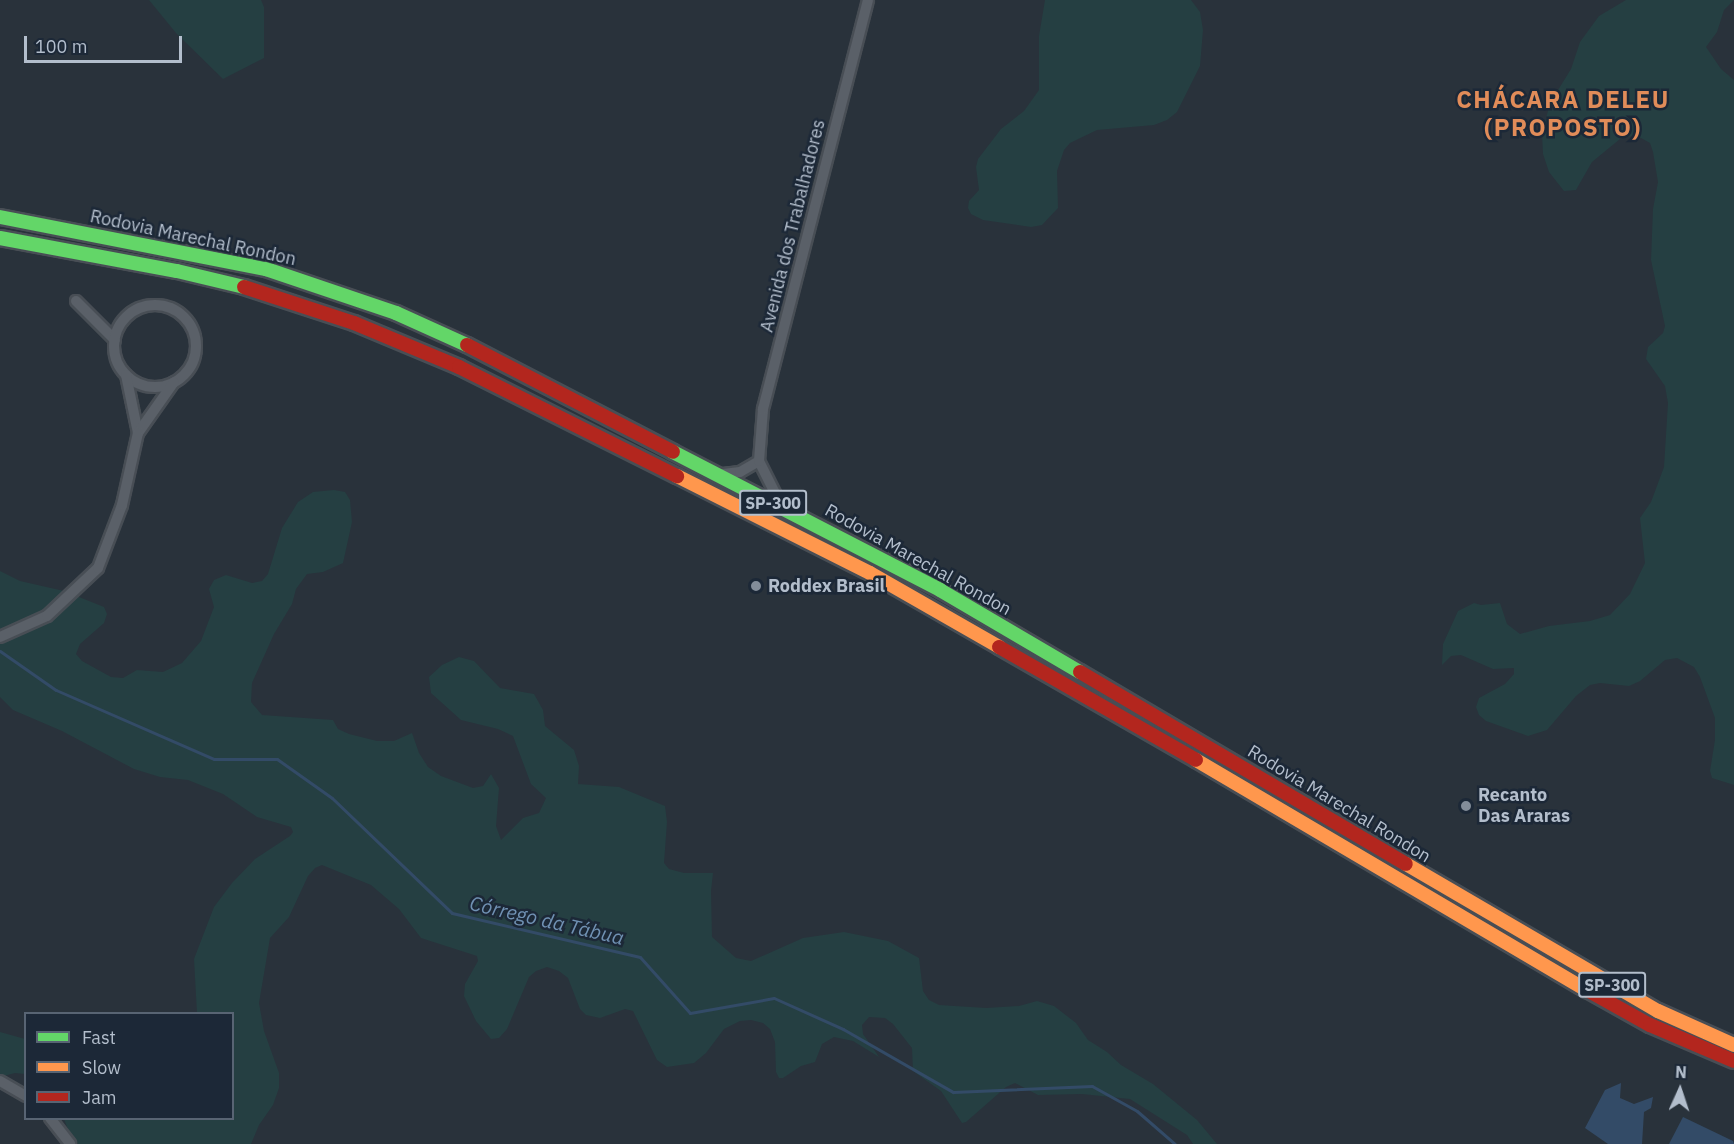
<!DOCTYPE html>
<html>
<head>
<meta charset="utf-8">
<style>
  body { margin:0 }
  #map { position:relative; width:1734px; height:1144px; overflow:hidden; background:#29323b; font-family:"IBM Plex Sans",sans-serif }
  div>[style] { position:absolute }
  .green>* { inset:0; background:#253f42 }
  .water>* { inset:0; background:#334b67 }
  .stream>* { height:3px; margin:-1.5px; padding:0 1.5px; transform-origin:1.5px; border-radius:1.5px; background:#334b67 }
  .roads { filter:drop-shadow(2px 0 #484e55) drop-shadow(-2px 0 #484e55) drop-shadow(0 2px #484e55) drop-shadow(0 -2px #484e55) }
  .street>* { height:10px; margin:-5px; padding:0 5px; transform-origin:5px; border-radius:5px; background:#5a6068 }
  .street>.ring { margin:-5px; padding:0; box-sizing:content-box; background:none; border:10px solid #5a6068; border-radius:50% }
  .fast>* { height:14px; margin:-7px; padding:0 7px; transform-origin:7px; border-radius:7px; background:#63d668 }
  .slow>* { height:14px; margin:-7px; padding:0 7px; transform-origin:7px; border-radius:7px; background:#ff974d }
  .jam>* { height:14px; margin:-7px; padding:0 7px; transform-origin:7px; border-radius:7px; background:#b3261e }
  .dots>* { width:16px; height:16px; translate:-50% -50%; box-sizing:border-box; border:3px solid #1c2837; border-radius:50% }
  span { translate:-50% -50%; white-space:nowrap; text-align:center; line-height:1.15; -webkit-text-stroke:5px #1c2837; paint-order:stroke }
  .shield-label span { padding:2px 4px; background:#1c2837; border:2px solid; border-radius:4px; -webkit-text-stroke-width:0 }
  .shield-label { font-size:16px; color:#b3becc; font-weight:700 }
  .street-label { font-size:18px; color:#b3becc }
  .poi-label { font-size:18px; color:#b3becc; font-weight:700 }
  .left { translate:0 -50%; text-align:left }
  .water-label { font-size:20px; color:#7091b3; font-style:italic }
  .district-label { font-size:24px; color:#e18c59; font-weight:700; letter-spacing:1.5px }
  .legend { position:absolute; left:24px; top:1012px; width:210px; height:108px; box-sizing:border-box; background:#1c2837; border:2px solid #586473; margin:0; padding:8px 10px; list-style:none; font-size:18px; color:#b3becc }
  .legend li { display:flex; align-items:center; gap:12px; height:30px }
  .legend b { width:30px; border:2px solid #586473 }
  .north { position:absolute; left:1650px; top:1060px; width:60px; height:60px; -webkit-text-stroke:4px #1c2837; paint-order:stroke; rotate:3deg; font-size:16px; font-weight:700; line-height:24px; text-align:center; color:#b3becc }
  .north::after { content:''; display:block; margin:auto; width:21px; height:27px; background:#b3becc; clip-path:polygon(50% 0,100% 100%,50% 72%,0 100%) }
  .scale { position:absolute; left:24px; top:36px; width:158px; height:27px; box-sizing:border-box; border:3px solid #b3becc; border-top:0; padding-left:8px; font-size:18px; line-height:21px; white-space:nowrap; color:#b3becc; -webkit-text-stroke:4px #1c2837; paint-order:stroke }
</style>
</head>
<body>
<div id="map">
  <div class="green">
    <i style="clip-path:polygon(149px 0,261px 0,264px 7px,264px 58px,223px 79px,176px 33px)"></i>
    <i style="clip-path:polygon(1045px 0,1191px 0,1200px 12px,1203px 30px,1200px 66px,1177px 112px,1167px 120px,1154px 125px,1097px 130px,1070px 143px,1064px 150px,1057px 171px,1058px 208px,1042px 225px,1031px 227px,983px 220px,971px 214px,968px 208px,969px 201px,979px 190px,976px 167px,978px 159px,1001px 129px,1024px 111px,1039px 90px,1039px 36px)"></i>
    <i style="clip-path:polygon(1626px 0,1734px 0,1724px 10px,1717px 32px,1706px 47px,1721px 69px,1734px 80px,1734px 785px,1712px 778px,1710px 771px,1715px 740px,1715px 718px,1700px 677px,1694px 667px,1677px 658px,1665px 660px,1640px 681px,1629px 686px,1600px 683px,1590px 685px,1576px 696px,1547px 730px,1528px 736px,1486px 721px,1479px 715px,1476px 707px,1479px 698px,1505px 684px,1514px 674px,1514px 668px,1493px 669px,1461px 655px,1451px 656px,1442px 665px,1443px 644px,1458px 611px,1474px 603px,1481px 605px,1500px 603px,1507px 624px,1520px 634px,1549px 626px,1590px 621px,1610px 615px,1630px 594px,1645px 563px,1640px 518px,1651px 502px,1664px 467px,1668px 403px,1665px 386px,1646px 359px,1648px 347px,1663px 333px,1665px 326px,1651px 260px,1653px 209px,1658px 182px,1653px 152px,1650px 143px,1641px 138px,1633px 136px,1620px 139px,1592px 162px,1576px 190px,1564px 191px,1549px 172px,1543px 154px,1542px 134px,1550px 103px,1571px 69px,1580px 42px,1599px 16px)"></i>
    <i style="clip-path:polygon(334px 490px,345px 492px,350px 500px,352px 522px,343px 563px,323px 572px,307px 574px,296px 589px,292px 604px,274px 634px,252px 683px,251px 702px,262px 715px,333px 720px,338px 729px,349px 734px,377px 741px,394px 741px,412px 733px,419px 753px,428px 767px,441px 776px,473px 788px,483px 786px,491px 774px,499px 788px,496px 826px,501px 840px,523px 818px,539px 813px,546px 798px,531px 784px,513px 736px,498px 729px,461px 720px,431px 693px,429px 677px,442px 665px,459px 657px,474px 661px,500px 688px,534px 694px,543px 710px,545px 726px,574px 750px,579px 766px,578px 784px,619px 787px,665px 806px,667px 822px,664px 863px,669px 869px,684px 873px,713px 873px,711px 891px,712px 937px,736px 958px,751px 961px,803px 938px,844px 932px,888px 941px,919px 958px,923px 991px,929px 1000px,939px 1005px,986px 1008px,1019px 1006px,1037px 1001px,1054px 1006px,1076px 1023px,1088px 1040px,1107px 1052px,1121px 1065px,1153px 1084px,1197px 1120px,1217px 1144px,1193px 1144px,1187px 1135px,1130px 1099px,1082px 1094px,1038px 1095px,1015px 1083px,1006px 1087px,966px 1122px,962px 1123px,941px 1091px,913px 1071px,912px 1048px,893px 1024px,885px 1018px,869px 1017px,862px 1025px,863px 1034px,879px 1057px,853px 1041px,834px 1037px,822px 1044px,815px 1062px,801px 1066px,783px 1078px,779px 1078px,776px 1072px,775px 1042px,770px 1029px,763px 1023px,751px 1020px,740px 1021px,724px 1029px,706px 1053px,694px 1063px,667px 1067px,657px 1060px,633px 1011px,625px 1009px,600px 1018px,586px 1015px,580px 1009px,568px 978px,559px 971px,547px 967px,536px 971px,529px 977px,507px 1029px,499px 1038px,491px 1039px,476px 1021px,464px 996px,465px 984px,478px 961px,477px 956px,421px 938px,399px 909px,371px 885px,322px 865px,315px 868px,308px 876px,289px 917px,270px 938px,259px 1003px,264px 1031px,279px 1073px,279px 1088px,273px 1105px,259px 1125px,251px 1144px,78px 1144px,71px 1137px,64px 1119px,232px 1118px,232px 1014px,197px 1013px,194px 959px,214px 907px,232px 883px,255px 859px,290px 836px,293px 832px,291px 827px,257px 817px,223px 794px,188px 780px,160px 777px,134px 769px,62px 731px,13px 710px,0 697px,0 571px,20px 581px,64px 591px,104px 607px,107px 614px,104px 623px,80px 644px,76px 654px,82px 661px,111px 677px,123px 678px,137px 670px,163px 672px,182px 663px,201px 641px,214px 607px,209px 589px,214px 580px,226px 575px,252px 583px,262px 581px,268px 574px,282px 528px,298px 502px,313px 492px)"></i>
    <i style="clip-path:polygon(0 1032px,25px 1039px,25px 1074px,15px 1073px,0 1077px)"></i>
  </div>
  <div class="water">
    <i style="clip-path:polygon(1621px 1083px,1620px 1098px,1634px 1104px,1653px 1097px,1651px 1108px,1644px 1112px,1642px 1144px,1608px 1144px,1585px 1128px,1605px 1090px)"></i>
    <i style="clip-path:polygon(1683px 1117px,1733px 1141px,1734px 1144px,1669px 1144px)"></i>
  </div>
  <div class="stream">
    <i style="left:0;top:651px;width:68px;rotate:34.9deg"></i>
    <i style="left:56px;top:690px;width:172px;rotate:23.6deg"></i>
    <i style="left:214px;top:759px;width:63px"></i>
    <i style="left:277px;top:759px;width:67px;rotate:35.3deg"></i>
    <i style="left:332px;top:798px;width:166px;rotate:43.8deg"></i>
    <i style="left:452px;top:913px;width:193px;rotate:13.2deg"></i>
    <i style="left:640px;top:957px;width:75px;rotate:48.2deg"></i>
    <i style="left:690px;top:1013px;width:85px;rotate:-10.1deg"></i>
    <i style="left:774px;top:998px;width:76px;rotate:24.2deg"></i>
    <i style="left:843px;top:1029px;width:127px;rotate:29.8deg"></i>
    <i style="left:953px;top:1092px;width:139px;rotate:-2.5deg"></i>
    <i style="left:1092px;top:1086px;width:51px;rotate:29.1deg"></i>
    <i style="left:1137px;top:1111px;width:50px;rotate:41deg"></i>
  </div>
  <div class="roads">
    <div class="street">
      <i style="left:76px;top:301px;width:55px;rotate:45deg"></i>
      <i class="ring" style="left:114px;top:305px;width:72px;height:72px"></i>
      <i style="left:126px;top:375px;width:59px;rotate:78.3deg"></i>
      <i style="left:138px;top:433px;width:62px;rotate:-54.8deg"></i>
      <i style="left:723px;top:474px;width:17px;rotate:-7deg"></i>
      <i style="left:740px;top:472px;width:22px;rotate:-30deg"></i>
      <i style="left:781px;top:505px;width:49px;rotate:-116.6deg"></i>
      <i style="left:759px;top:461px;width:52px;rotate:-85.6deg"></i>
      <i style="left:763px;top:409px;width:422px;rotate:-75.6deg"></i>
      <i style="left:0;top:637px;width:51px;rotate:-24.1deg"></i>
      <i style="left:47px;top:616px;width:70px;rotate:-43.3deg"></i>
      <i style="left:98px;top:568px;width:67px;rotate:-69.1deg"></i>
      <i style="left:122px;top:505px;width:74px;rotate:-77.5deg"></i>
      <i style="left:0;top:1081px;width:30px;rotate:30deg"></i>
      <i style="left:50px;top:1118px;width:33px;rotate:52deg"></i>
    </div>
    <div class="fast">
      <i style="left:0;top:217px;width:271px;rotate:11.1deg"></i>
      <i style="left:266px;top:269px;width:137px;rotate:18.7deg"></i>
      <i style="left:396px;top:313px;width:78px;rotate:24.3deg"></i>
      <i style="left:0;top:238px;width:180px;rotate:10.6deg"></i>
      <i style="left:177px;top:271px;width:69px;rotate:13.4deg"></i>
      <i style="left:673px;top:452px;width:301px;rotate:27.3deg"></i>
      <i style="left:940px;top:590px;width:162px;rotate:30.4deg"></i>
    </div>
    <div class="slow">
      <i style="left:677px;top:476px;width:216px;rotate:26.7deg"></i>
      <i style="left:870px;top:573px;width:149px;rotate:29.8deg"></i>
      <i style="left:1196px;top:760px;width:454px;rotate:30.5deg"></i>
      <i style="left:1406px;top:864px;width:292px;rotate:30.3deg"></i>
      <i style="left:1658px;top:1011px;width:83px;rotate:24.1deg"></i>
    </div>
    <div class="jam">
      <i style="left:244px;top:287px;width:116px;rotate:18.1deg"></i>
      <i style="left:354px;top:323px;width:114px;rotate:22.7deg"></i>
      <i style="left:459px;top:367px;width:244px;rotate:26.6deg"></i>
      <i style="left:467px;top:345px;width:232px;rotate:27.4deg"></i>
      <i style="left:999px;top:647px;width:227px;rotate:29.8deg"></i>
      <i style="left:1080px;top:672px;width:378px;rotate:30.5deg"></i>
      <i style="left:1587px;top:990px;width:72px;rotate:29.1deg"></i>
      <i style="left:1650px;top:1025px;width:91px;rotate:23.2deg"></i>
    </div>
  </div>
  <div class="dots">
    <i style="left:756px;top:586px;background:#838d99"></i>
    <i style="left:1466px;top:806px;background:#838d99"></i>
  </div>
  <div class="shield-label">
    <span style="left:773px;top:503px">SP-300</span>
    <span style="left:1612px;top:985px">SP-300</span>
  </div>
  <div class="street-label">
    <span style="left:793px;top:226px;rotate:-76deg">Avenida dos Trabalhadores</span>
    <span style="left:193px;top:238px;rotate:12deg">Rodovia Marechal Rondon</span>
    <span style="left:918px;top:560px;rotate:29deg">Rodovia Marechal Rondon</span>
    <span style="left:1339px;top:804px;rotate:31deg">Rodovia Marechal Rondon</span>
  </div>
  <div class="poi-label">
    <span class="left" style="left:768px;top:586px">Roddex Brasil</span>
    <span class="left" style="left:1478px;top:806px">Recanto<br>Das Araras</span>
  </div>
  <div class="water-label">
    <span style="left:547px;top:920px;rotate:13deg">Córrego da Tábua</span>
  </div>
  <div class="district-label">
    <span style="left:1563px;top:114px">CHÁCARA DELEU<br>(PROPOSTO)</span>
  </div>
  <ul class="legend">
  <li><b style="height:8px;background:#63d668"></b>Fast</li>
  <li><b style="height:8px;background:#ff974d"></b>Slow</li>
  <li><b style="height:8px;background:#b3261e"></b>Jam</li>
  </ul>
  <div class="north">N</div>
  <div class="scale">100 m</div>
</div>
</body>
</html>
